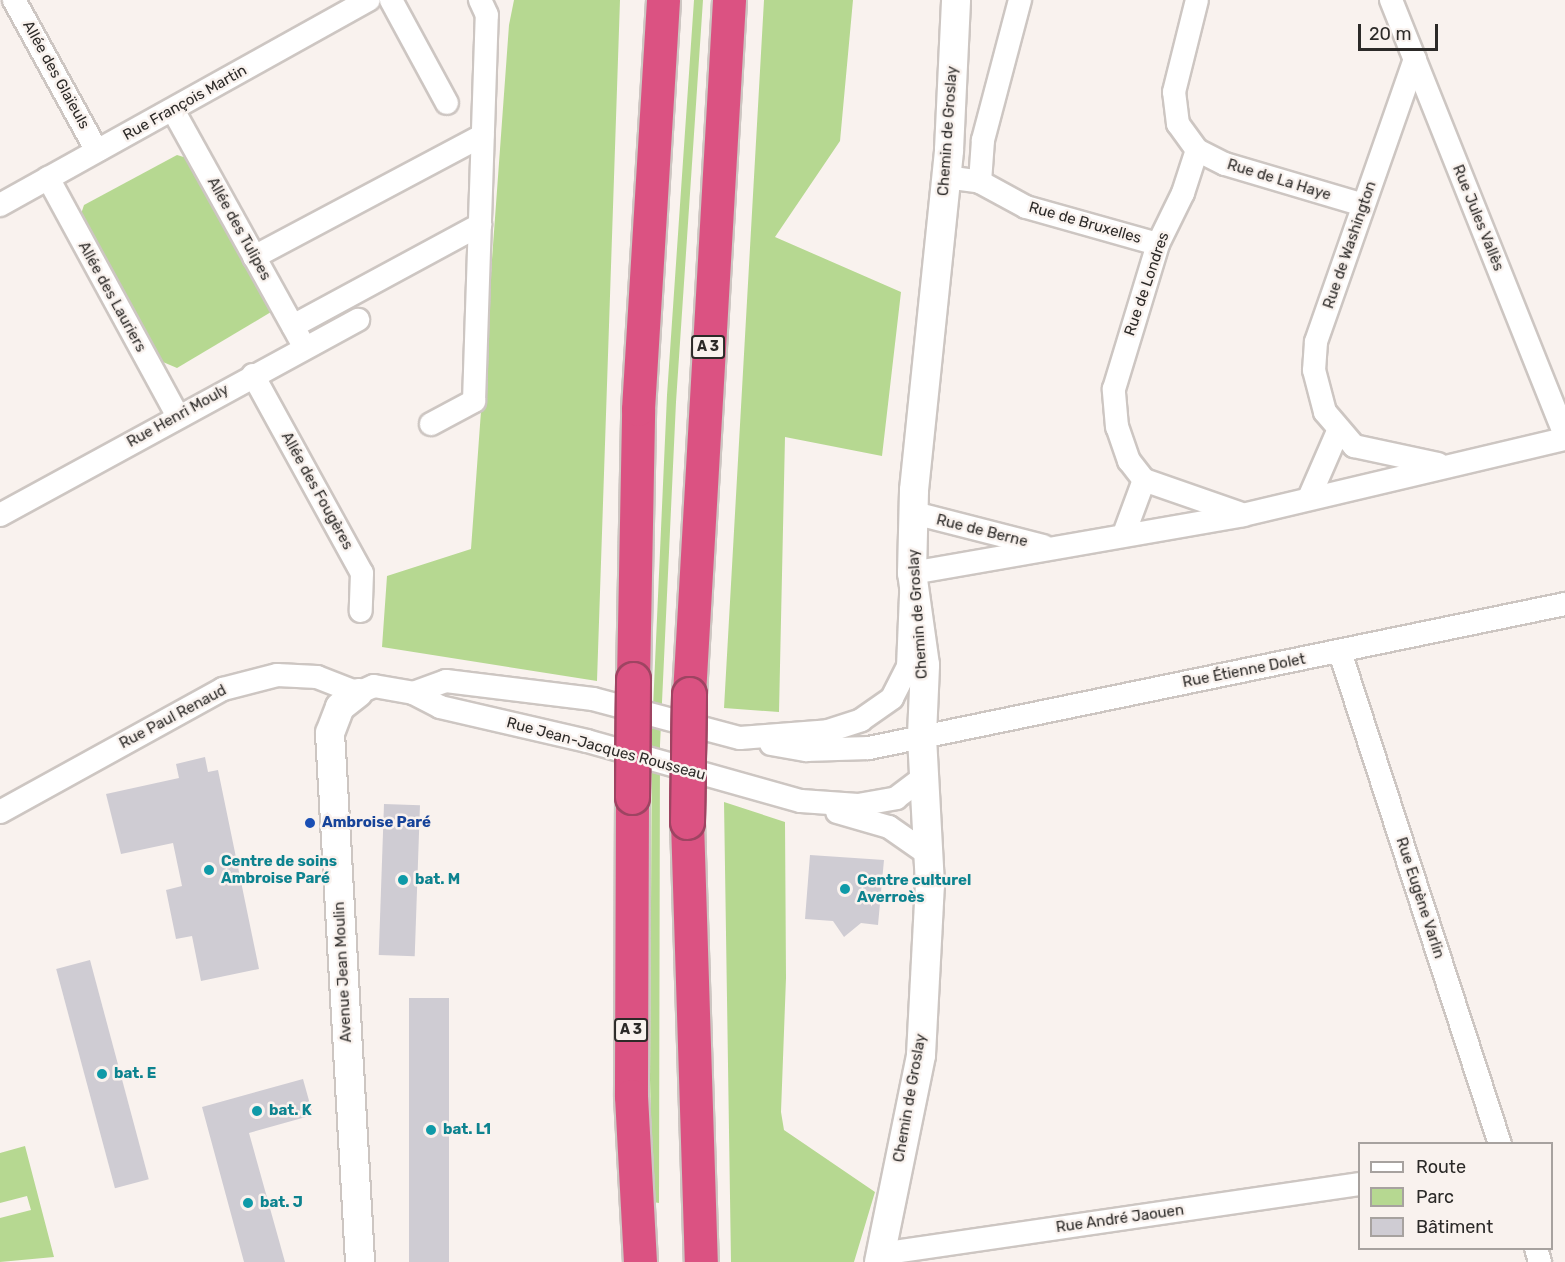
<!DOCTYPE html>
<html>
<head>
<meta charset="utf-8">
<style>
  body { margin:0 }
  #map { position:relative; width:1565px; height:1262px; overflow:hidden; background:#f9f2ee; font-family:Rubik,sans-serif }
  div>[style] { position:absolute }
  .green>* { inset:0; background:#b6d891 }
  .building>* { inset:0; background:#cfccd3; transform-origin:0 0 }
  .roads { filter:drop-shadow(2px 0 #cdc6c2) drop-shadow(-2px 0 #cdc6c2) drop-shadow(0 2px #cdc6c2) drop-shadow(0 -2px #cdc6c2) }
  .minor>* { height:22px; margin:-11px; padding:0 11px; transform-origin:11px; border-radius:11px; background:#fff }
  .tertiary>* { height:28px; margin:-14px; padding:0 14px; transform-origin:14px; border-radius:14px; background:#fff }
  .motorway>* { height:33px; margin:-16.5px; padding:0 16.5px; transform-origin:16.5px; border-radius:16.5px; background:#db5282 }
  .bridges { filter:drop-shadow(2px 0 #9e4462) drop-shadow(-2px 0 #9e4462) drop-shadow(0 2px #9e4462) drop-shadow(0 -2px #9e4462) }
  .motorway-bridge>* { height:33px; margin:-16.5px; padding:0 16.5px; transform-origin:16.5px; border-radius:16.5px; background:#db5282 }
  .dots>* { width:16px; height:16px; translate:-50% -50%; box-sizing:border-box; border:3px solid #f9f2ee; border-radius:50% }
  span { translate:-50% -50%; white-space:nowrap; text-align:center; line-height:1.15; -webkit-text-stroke:5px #f9f2ee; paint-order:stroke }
  .shield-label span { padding:2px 4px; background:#f9f2ee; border:2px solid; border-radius:4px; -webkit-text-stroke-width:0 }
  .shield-label { font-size:14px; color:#2c2a28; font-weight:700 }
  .street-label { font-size:15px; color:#2c2a28 }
  .transit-label { font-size:15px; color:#164399; font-weight:700 }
  .left { translate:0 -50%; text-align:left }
  .culture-label { font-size:15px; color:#0d838f; font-weight:700 }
  .legend { position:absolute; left:1358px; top:1142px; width:195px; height:108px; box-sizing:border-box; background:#f9f2ee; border:2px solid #a7a29f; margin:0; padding:8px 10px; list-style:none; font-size:18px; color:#2c2a28 }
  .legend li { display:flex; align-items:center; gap:12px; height:30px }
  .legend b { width:30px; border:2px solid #a7a29f }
  .scale { position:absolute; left:1358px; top:24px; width:80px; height:27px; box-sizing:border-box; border:3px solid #2c2a28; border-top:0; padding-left:8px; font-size:18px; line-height:21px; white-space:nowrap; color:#2c2a28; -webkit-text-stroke:4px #f9f2ee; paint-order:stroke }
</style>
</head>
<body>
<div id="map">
  <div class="green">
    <i style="clip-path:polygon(514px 0,620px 0,597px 681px,382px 647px,387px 576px,471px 549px,509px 25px)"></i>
    <i style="clip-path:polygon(694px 0,703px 0,676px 402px,660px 745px,659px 1203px,653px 1202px,650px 1080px,652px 730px,667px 395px)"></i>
    <i style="clip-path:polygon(764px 0,853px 0,840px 141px,775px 237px,901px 292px,882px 456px,785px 437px,779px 712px,724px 708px)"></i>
    <i style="clip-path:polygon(177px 155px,187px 158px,271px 312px,177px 368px,163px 362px,81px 214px,84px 205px)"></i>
    <i style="clip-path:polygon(724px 802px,785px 822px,786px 978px,781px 1112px,784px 1130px,875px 1192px,854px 1262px,731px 1262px)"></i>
    <i style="clip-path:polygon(25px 1146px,54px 1257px,0 1262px,0 1218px,31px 1210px,27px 1196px,0 1203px,0 1153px)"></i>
  </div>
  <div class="building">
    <i style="clip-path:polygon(205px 757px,208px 772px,218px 770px,259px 969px,201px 981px,192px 936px,176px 939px,166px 890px,182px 886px,173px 843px,121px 854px,106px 794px,179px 778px,176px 764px)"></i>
    <i style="left:384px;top:804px;width:36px;height:151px;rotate:2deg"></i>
    <i style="clip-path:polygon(810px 855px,884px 860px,878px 925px,861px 923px,844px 937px,833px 921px,805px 919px)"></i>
    <i style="left:90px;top:960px;width:227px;height:35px;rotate:75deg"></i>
    <i style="left:409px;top:998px;width:40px;height:264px"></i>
    <i style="clip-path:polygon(303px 1079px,313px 1115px,249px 1133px,285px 1262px,244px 1262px,202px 1107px)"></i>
  </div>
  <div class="roads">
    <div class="minor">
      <i style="left:14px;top:0;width:172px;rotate:61.2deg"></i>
      <i style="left:391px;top:0;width:117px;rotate:61.5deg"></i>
      <i style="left:1391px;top:0;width:469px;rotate:68.2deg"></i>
      <i style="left:1415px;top:59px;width:300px;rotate:109.3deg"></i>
      <i style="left:1316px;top:342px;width:28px;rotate:94deg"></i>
      <i style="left:1314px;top:370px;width:43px;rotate:75.3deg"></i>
      <i style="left:1325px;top:412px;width:45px;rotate:49.5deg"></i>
      <i style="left:1354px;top:446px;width:86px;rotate:12.1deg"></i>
      <i style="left:173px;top:110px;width:272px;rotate:61deg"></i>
      <i style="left:1197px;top:150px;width:31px;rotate:27deg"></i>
      <i style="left:1225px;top:164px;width:144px;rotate:16.5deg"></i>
      <i style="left:946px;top:177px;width:34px;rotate:8deg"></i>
      <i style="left:980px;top:182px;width:52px;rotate:28.5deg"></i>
      <i style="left:1026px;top:207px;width:137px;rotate:15.7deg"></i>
      <i style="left:48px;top:178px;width:270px;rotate:61.4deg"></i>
      <i style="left:980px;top:182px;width:42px;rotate:-85.9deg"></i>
      <i style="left:983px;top:140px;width:145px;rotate:-75.2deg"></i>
      <i style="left:0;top:205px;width:422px;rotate:-29.1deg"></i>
      <i style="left:254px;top:257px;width:259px;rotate:-28deg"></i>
      <i style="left:293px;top:326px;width:213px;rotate:-28.4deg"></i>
      <i style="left:253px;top:375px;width:226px;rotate:61.2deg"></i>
      <i style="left:362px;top:573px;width:38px;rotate:92deg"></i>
      <i style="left:431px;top:424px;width:49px;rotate:-28.1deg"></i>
      <i style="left:474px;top:401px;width:386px;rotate:-88.1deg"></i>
      <i style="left:487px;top:15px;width:17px;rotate:-115deg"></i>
      <i style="left:1144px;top:480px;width:101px;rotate:19.2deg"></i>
      <i style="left:1309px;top:498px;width:75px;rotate:-66.5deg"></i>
      <i style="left:914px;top:513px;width:133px;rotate:14.3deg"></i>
      <i style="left:0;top:515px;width:408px;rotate:-28.6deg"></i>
      <i style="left:1124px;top:534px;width:58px;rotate:-69.7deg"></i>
      <i style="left:1144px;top:480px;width:24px;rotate:-128deg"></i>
      <i style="left:1129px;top:461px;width:36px;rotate:-109deg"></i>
      <i style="left:1117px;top:427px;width:38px;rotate:-95deg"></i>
      <i style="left:1114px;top:389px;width:152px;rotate:-73.1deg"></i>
      <i style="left:1158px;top:244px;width:57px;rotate:-63.9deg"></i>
      <i style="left:1183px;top:193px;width:45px;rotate:-72deg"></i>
      <i style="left:1197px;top:150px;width:32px;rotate:-126deg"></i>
      <i style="left:1178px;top:124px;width:32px;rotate:-97deg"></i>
      <i style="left:1174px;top:92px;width:95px;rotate:-76deg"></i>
      <i style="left:1340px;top:652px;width:517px;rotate:71.99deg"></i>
      <i style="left:413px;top:693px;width:35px;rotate:-20deg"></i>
      <i style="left:446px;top:681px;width:148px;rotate:7deg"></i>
      <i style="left:593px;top:699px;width:152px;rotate:14.9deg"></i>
      <i style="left:740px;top:738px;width:88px;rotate:-4.5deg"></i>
      <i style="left:828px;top:731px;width:35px;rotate:-18deg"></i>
      <i style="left:861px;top:720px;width:38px;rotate:-35deg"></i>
      <i style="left:892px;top:698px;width:35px;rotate:-63deg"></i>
      <i style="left:908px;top:667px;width:94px;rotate:-87.6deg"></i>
      <i style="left:912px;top:573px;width:336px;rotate:-9.9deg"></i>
      <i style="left:1243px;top:515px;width:331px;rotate:-13.3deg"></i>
      <i style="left:771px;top:744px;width:36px;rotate:10deg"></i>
      <i style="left:806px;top:750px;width:63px;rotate:-1.8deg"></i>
      <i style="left:869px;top:748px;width:711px;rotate:-11.69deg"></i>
      <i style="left:0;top:812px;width:255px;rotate:-28.9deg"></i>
      <i style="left:223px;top:689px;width:56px;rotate:-14.5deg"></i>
      <i style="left:277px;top:675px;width:40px;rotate:2.9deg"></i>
      <i style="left:317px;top:677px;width:44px;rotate:21.3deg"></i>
      <i style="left:358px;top:693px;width:17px;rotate:-24deg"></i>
      <i style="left:374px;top:686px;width:40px;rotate:10deg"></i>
      <i style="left:413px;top:693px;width:30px;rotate:27deg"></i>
      <i style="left:440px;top:707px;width:151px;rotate:13deg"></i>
      <i style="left:587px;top:741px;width:222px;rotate:15.7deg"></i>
      <i style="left:801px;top:801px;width:57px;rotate:4deg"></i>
      <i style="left:858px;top:805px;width:39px;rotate:-10deg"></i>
      <i style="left:896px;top:798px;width:34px;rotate:-37deg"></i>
      <i style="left:837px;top:812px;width:54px;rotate:16.1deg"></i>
      <i style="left:889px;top:827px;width:49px;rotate:35deg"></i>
      <i style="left:1536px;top:1248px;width:15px;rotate:74deg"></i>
      <i style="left:880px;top:1254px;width:485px;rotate:-8.3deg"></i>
    </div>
    <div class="tertiary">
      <i style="left:358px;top:693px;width:23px;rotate:142deg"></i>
      <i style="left:340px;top:707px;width:28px;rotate:111deg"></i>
      <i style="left:330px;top:733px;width:530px;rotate:86.75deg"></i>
      <i style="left:879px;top:1262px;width:211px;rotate:-78.5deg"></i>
      <i style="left:921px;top:1055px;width:170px;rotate:-87deg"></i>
      <i style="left:930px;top:885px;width:150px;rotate:-93.1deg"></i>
      <i style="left:922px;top:735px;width:70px;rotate:-87.5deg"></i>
      <i style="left:925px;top:665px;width:93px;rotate:-98deg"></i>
      <i style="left:912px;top:573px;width:83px;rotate:-88.6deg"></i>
      <i style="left:914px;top:490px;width:342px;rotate:-84.1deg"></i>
      <i style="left:949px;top:150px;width:150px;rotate:-87.3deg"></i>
    </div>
    <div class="motorway">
      <i style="left:633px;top:679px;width:270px;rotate:-88.9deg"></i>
      <i style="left:638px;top:409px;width:410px;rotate:-86.5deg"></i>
      <i style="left:689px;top:694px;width:695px;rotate:-86.7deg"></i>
      <i style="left:632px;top:797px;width:299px;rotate:90.2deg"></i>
      <i style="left:631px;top:1096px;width:166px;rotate:86.9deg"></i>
      <i style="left:687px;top:822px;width:440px;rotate:88.2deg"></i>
    </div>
  </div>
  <div class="bridges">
    <div class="motorway-bridge">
      <i style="left:632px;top:797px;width:118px;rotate:-89.5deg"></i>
      <i style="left:687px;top:822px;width:128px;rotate:-89.1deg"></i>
    </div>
  </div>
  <div class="dots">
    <i style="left:310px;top:823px;background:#1a4fb4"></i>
    <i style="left:209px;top:870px;background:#0f9aa8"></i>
    <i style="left:403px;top:880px;background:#0f9aa8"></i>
    <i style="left:845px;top:889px;background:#0f9aa8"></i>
    <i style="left:102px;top:1074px;background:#0f9aa8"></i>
    <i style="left:257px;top:1111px;background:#0f9aa8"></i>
    <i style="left:431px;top:1130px;background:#0f9aa8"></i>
    <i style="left:248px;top:1203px;background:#0f9aa8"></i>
  </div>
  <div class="shield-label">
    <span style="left:708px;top:347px">A 3</span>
    <span style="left:631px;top:1030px">A 3</span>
  </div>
  <div class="street-label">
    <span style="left:56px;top:75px;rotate:61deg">Allée des Glaïeuls</span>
    <span style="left:185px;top:103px;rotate:-29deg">Rue François Martin</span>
    <span style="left:948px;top:131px;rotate:-86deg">Chemin de Groslay</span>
    <span style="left:1279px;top:180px;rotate:17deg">Rue de La Haye</span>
    <span style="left:1478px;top:218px;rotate:68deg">Rue Jules Vallès</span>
    <span style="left:1085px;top:223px;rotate:16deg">Rue de Bruxelles</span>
    <span style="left:239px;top:229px;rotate:61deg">Allée des Tulipes</span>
    <span style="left:1350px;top:245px;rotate:-71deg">Rue de Washington</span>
    <span style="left:1147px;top:284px;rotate:-71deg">Rue de Londres</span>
    <span style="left:112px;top:297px;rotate:61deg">Allée des Lauriers</span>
    <span style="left:178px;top:416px;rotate:-29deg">Rue Henri Mouly</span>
    <span style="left:317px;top:491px;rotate:61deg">Allée des Fougères</span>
    <span style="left:982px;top:531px;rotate:14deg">Rue de Berne</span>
    <span style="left:918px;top:614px;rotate:-94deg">Chemin de Groslay</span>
    <span style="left:1244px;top:671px;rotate:-11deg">Rue Étienne Dolet</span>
    <span style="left:173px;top:717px;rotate:-28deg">Rue Paul Renaud</span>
    <span style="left:606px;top:749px;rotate:15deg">Rue Jean-Jacques Rousseau</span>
    <span style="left:1420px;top:898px;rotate:72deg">Rue Eugène Varlin</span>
    <span style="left:343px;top:972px;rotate:-93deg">Avenue Jean Moulin</span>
    <span style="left:910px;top:1098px;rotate:-80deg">Chemin de Groslay</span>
    <span style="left:1120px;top:1219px;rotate:-8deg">Rue André Jaouen</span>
  </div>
  <div class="transit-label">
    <span class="left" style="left:322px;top:823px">Ambroise Paré</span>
  </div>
  <div class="culture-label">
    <span class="left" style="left:221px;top:870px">Centre de soins<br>Ambroise Paré</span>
    <span class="left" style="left:415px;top:880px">bat. M</span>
    <span class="left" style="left:857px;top:889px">Centre culturel<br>Averroès</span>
    <span class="left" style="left:114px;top:1074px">bat. E</span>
    <span class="left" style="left:269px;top:1111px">bat. K</span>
    <span class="left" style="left:443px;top:1130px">bat. L1</span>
    <span class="left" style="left:260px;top:1203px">bat. J</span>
  </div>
  <ul class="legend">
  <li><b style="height:8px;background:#fff"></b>Route</li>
  <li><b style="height:16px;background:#b6d891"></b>Parc</li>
  <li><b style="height:16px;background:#cfccd3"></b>Bâtiment</li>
  </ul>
  <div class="scale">20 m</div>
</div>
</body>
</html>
